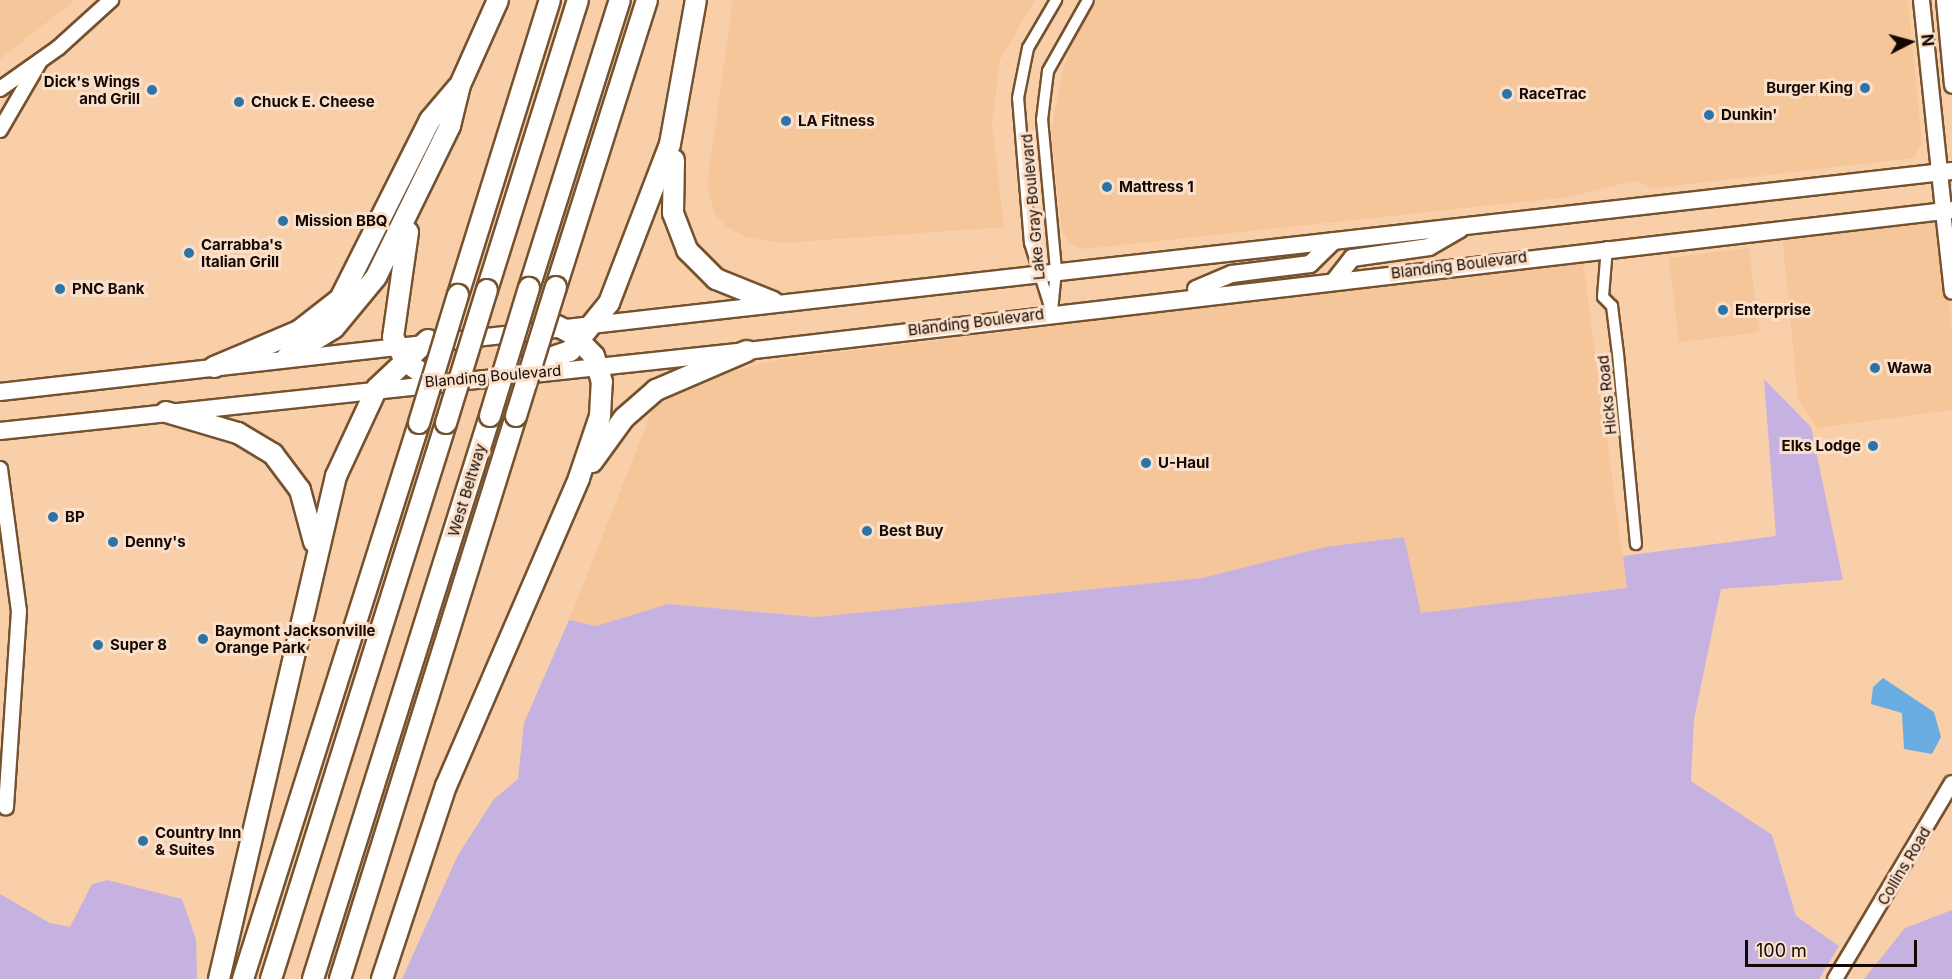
<!DOCTYPE html>
<html>
<head>
<meta charset="utf-8">
<style>
  body { margin:0 }
  #map { position:relative; width:1952px; height:979px; overflow:hidden; background:#f9cfaa; font-family:Inter,sans-serif }
  div>[style] { position:absolute }
  .built>* { inset:0; background:#f6c69b; transform-origin:0 0 }
  .green>* { inset:0; background:#c6b2e1 }
  .water>* { inset:0; background:#69ace1 }
  .roads { filter:drop-shadow(2px 0 #75522f) drop-shadow(-2px 0 #75522f) drop-shadow(0 2px #75522f) drop-shadow(0 -2px #75522f) }
  .minor>* { height:10px; margin:-5px; padding:0 5px; transform-origin:5px; border-radius:5px; background:#fff }
  .tertiary>* { height:14px; margin:-7px; padding:0 7px; transform-origin:7px; border-radius:7px; background:#fff }
  .secondary>* { height:15px; margin:-7.5px; padding:0 7.5px; transform-origin:7.5px; border-radius:7.5px; background:#fff }
  .primary>* { height:16px; margin:-8px; padding:0 8px; transform-origin:8px; border-radius:8px; background:#fff }
  .motorway>* { height:20px; margin:-10px; padding:0 10px; transform-origin:10px; border-radius:10px; background:#fff }
  .bridges { filter:drop-shadow(2px 0 #75522f) drop-shadow(-2px 0 #75522f) drop-shadow(0 2px #75522f) drop-shadow(0 -2px #75522f) }
  .motorway-bridge>* { height:20px; margin:-10px; padding:0 10px; transform-origin:10px; border-radius:10px; background:#fff }
  .dots>* { width:16px; height:16px; translate:-50% -50%; box-sizing:border-box; border:3px solid #fae0ca; border-radius:50% }
  span { translate:-50% -50%; white-space:nowrap; text-align:center; line-height:1.15; -webkit-text-stroke:6px #fae0ca; paint-order:stroke }
  .poi-label { font-size:15px; color:#150800; font-weight:700 }
  .right { translate:-100% -50%; text-align:right }
  .left { translate:0 -50%; text-align:left }
  .street-label { font-size:15px; color:#150800 }
  .north { position:absolute; left:1880px; top:12px; width:60px; height:60px; -webkit-text-stroke:4px #fae0ca; paint-order:stroke; rotate:84deg; font-size:16px; font-weight:700; line-height:24px; text-align:center; color:#150800 }
  .north::after { content:''; display:block; margin:auto; width:21px; height:27px; background:#150800; clip-path:polygon(50% 0,100% 100%,50% 72%,0 100%) }
  .scale { position:absolute; left:1745px; top:940px; width:172px; height:27px; box-sizing:border-box; border:3px solid #150800; border-top:0; padding-left:8px; font-size:18px; line-height:21px; white-space:nowrap; color:#150800; -webkit-text-stroke:4px #fae0ca; paint-order:stroke }
</style>
</head>
<body>
<div id="map">
  <div class="built">
    <i style="clip-path:polygon(0 0,75px 0,0 59px)"></i>
    <i style="clip-path:polygon(733px 0,1035px 0,1000px 60px,992px 124px,1004px 227px,784px 243px,747px 238px,724px 225px,714px 213px,707px 184px)"></i>
    <i style="clip-path:polygon(1098px 0,1908px 0,1922px 142px,1914px 158px,1654px 188px,1633px 181px,1569px 197px,1083px 249px,1069px 244px,1062px 231px,1051px 131px,1063px 69px,1075px 35px)"></i>
    <i style="clip-path:polygon(1939px 216px,1952px 331px,1952px 410px,1817px 428px,1798px 399px,1782px 235px)"></i>
    <i style="left:1749px;top:248px;width:85px;height:81px;rotate:83deg"></i>
    <i style="clip-path:polygon(1583px 262px,1627px 588px,1421px 613px,1404px 538px,1325px 547px,1202px 578px,968px 602px,815px 617px,668px 604px,596px 626px,569px 620px,655px 403px,695px 381px,775px 360px)"></i>
  </div>
  <div class="green">
    <i style="clip-path:polygon(1764px 379px,1811px 427px,1843px 580px,1721px 589px,1694px 719px,1691px 781px,1772px 835px,1796px 916px,1839px 946px,1819px 979px,402px 979px,458px 855px,494px 799px,518px 779px,524px 723px,569px 620px,596px 626px,668px 604px,815px 617px,968px 602px,1202px 578px,1325px 547px,1404px 537px,1421px 613px,1627px 588px,1623px 556px,1776px 536px)"></i>
    <i style="clip-path:polygon(107px 880px,182px 899px,196px 939px,197px 979px,0 979px,0 894px,50px 923px,70px 927px,92px 884px)"></i>
    <i style="clip-path:polygon(1952px 910px,1952px 979px,1864px 979px,1905px 928px)"></i>
  </div>
  <div class="water">
    <i style="clip-path:polygon(1883px 678px,1934px 712px,1941px 737px,1932px 754px,1904px 749px,1902px 713px,1871px 704px,1873px 687px)"></i>
  </div>
  <div class="roads">
    <div class="minor">
      <i style="left:1607px;top:247px;width:50px;rotate:94.6deg"></i>
      <i style="left:1603px;top:297px;width:13px;rotate:45deg"></i>
      <i style="left:1612px;top:306px;width:48px;rotate:82.9deg"></i>
      <i style="left:1618px;top:354px;width:191px;rotate:84.6deg"></i>
      <i style="left:1052px;top:311px;width:41px;rotate:-84.4deg"></i>
      <i style="left:1056px;top:270px;width:151px;rotate:-95.3deg"></i>
      <i style="left:1042px;top:120px;width:49px;rotate:-83deg"></i>
      <i style="left:1048px;top:71px;width:81px;rotate:-60.6deg"></i>
      <i style="left:1052px;top:313px;width:73px;rotate:-107.4deg"></i>
      <i style="left:1030px;top:243px;width:145px;rotate:-94.7deg"></i>
      <i style="left:1018px;top:98px;width:51px;rotate:-78.7deg"></i>
      <i style="left:1028px;top:48px;width:56px;rotate:-59.7deg"></i>
    </div>
    <div class="tertiary">
      <i style="left:0;top:89px;width:71px;rotate:-35.3deg"></i>
      <i style="left:58px;top:48px;width:72px;rotate:-42.2deg"></i>
      <i style="left:0;top:130px;width:78px;rotate:-59.8deg"></i>
      <i style="left:1943px;top:211px;width:81px;rotate:83.7deg"></i>
      <i style="left:0;top:469px;width:143px;rotate:82.4deg"></i>
      <i style="left:19px;top:611px;width:197px;rotate:93.8deg"></i>
      <i style="left:1835px;top:979px;width:228px;rotate:-59.2deg"></i>
    </div>
    <div class="secondary">
      <i style="left:1921px;top:0;width:212px;rotate:84deg"></i>
      <i style="left:1944px;top:0;width:85px;rotate:84.6deg"></i>
    </div>
    <div class="primary">
      <i style="left:1335px;top:280px;width:28px;rotate:-52deg"></i>
      <i style="left:1352px;top:258px;width:78px;rotate:-8.1deg"></i>
      <i style="left:1429px;top:247px;width:36px;rotate:-30deg"></i>
      <i style="left:1196px;top:289px;width:39px;rotate:-23deg"></i>
      <i style="left:1232px;top:274px;width:79px;rotate:-7.3deg"></i>
      <i style="left:1310px;top:264px;width:33px;rotate:-44deg"></i>
      <i style="left:0;top:392px;width:1964px;rotate:-6.46deg"></i>
      <i style="left:0;top:431px;width:751px;rotate:-6.11deg"></i>
      <i style="left:747px;top:351px;width:1213px;rotate:-6.67deg"></i>
    </div>
    <div class="motorway">
      <i style="left:674px;top:160px;width:53px;rotate:91.1deg"></i>
      <i style="left:673px;top:213px;width:40px;rotate:69deg"></i>
      <i style="left:687px;top:250px;width:41px;rotate:45deg"></i>
      <i style="left:716px;top:279px;width:61px;rotate:22deg"></i>
      <i style="left:408px;top:232px;width:106px;rotate:98.1deg"></i>
      <i style="left:393px;top:337px;width:27px;rotate:63deg"></i>
      <i style="left:405px;top:361px;width:34px;rotate:36deg"></i>
      <i style="left:556px;top:287px;width:301px;rotate:-72.4deg"></i>
      <i style="left:529px;top:288px;width:302px;rotate:-72.5deg"></i>
      <i style="left:487px;top:290px;width:304px;rotate:-72.6deg"></i>
      <i style="left:458px;top:295px;width:309px;rotate:-72.7deg"></i>
      <i style="left:287px;top:357px;width:55px;rotate:-31.7deg"></i>
      <i style="left:334px;top:328px;width:66px;rotate:-50.5deg"></i>
      <i style="left:376px;top:277px;width:168px;rotate:-63.9deg"></i>
      <i style="left:450px;top:126px;width:42px;rotate:-76.3deg"></i>
      <i style="left:460px;top:85px;width:93px;rotate:-65.9deg"></i>
      <i style="left:214px;top:367px;width:92px;rotate:-23deg"></i>
      <i style="left:299px;top:331px;width:52px;rotate:-38deg"></i>
      <i style="left:340px;top:299px;width:200px;rotate:-63.3deg"></i>
      <i style="left:430px;top:120px;width:43px;rotate:-49.7deg"></i>
      <i style="left:506px;top:373px;width:68px;rotate:-19deg"></i>
      <i style="left:570px;top:351px;width:62px;rotate:-50.9deg"></i>
      <i style="left:609px;top:303px;width:170px;rotate:-69deg"></i>
      <i style="left:670px;top:144px;width:146px;rotate:-79.8deg"></i>
      <i style="left:166px;top:412px;width:75px;rotate:16.3deg"></i>
      <i style="left:238px;top:433px;width:41px;rotate:31deg"></i>
      <i style="left:273px;top:454px;width:45px;rotate:53.1deg"></i>
      <i style="left:300px;top:490px;width:54px;rotate:74.9deg"></i>
      <i style="left:592px;top:462px;width:54px;rotate:-54deg"></i>
      <i style="left:624px;top:418px;width:43px;rotate:-41.2deg"></i>
      <i style="left:656px;top:390px;width:99px;rotate:-23.2deg"></i>
      <i style="left:219px;top:979px;width:516px;rotate:-76.91deg"></i>
      <i style="left:336px;top:476px;width:97px;rotate:-65deg"></i>
      <i style="left:377px;top:388px;width:70px;rotate:-43.3deg"></i>
      <i style="left:243px;top:979px;width:583px;rotate:-72.43deg"></i>
      <i style="left:271px;top:979px;width:583px;rotate:-72.53deg"></i>
      <i style="left:313px;top:979px;width:590px;rotate:-72.55deg"></i>
      <i style="left:340px;top:979px;width:590px;rotate:-72.64deg"></i>
      <i style="left:382px;top:979px;width:203px;rotate:-71.7deg"></i>
      <i style="left:446px;top:786px;width:335px;rotate:-66.6deg"></i>
      <i style="left:579px;top:478px;width:65px;rotate:-71.3deg"></i>
      <i style="left:600px;top:416px;width:34px;rotate:-87deg"></i>
      <i style="left:602px;top:382px;width:27px;rotate:-107deg"></i>
      <i style="left:594px;top:356px;width:30px;rotate:-134deg"></i>
      <i style="left:573px;top:334px;width:18px;rotate:-153deg"></i>
    </div>
  </div>
  <div class="bridges">
    <div class="motorway-bridge">
      <i style="left:490px;top:416px;width:134px;rotate:-73.1deg"></i>
      <i style="left:516px;top:416px;width:135px;rotate:-72.8deg"></i>
      <i style="left:419px;top:423px;width:134px;rotate:-73.1deg"></i>
      <i style="left:446px;top:423px;width:139px;rotate:-72.9deg"></i>
    </div>
  </div>
  <div class="dots">
    <i style="left:1865px;top:88px;background:#2c74a8"></i>
    <i style="left:152px;top:90px;background:#2c74a8"></i>
    <i style="left:1507px;top:94px;background:#2c74a8"></i>
    <i style="left:239px;top:102px;background:#2c74a8"></i>
    <i style="left:1709px;top:115px;background:#2c74a8"></i>
    <i style="left:786px;top:121px;background:#2c74a8"></i>
    <i style="left:1107px;top:187px;background:#2c74a8"></i>
    <i style="left:283px;top:221px;background:#2c74a8"></i>
    <i style="left:189px;top:253px;background:#2c74a8"></i>
    <i style="left:60px;top:289px;background:#2c74a8"></i>
    <i style="left:1723px;top:310px;background:#2c74a8"></i>
    <i style="left:1875px;top:368px;background:#2c74a8"></i>
    <i style="left:1873px;top:446px;background:#2c74a8"></i>
    <i style="left:1146px;top:463px;background:#2c74a8"></i>
    <i style="left:53px;top:517px;background:#2c74a8"></i>
    <i style="left:867px;top:531px;background:#2c74a8"></i>
    <i style="left:113px;top:542px;background:#2c74a8"></i>
    <i style="left:203px;top:639px;background:#2c74a8"></i>
    <i style="left:98px;top:645px;background:#2c74a8"></i>
    <i style="left:143px;top:841px;background:#2c74a8"></i>
  </div>
  <div class="poi-label">
    <span class="right" style="left:140px;top:90px">Dick's Wings<br>and Grill</span>
    <span class="right" style="left:1853px;top:88px">Burger King</span>
    <span class="left" style="left:1519px;top:94px">RaceTrac</span>
    <span class="left" style="left:251px;top:102px">Chuck E. Cheese</span>
    <span class="left" style="left:1721px;top:115px">Dunkin'</span>
    <span class="left" style="left:798px;top:121px">LA Fitness</span>
    <span class="left" style="left:1119px;top:187px">Mattress 1</span>
    <span class="left" style="left:295px;top:221px">Mission BBQ</span>
    <span class="left" style="left:201px;top:253px">Carrabba's<br>Italian Grill</span>
    <span class="left" style="left:72px;top:289px">PNC Bank</span>
    <span class="left" style="left:1735px;top:310px">Enterprise</span>
    <span class="left" style="left:1887px;top:368px">Wawa</span>
    <span class="right" style="left:1861px;top:446px">Elks Lodge</span>
    <span class="left" style="left:1158px;top:463px">U-Haul</span>
    <span class="left" style="left:65px;top:517px">BP</span>
    <span class="left" style="left:879px;top:531px">Best Buy</span>
    <span class="left" style="left:125px;top:542px">Denny's</span>
    <span class="left" style="left:215px;top:639px">Baymont Jacksonville<br>Orange Park</span>
    <span class="left" style="left:110px;top:645px">Super 8</span>
    <span class="left" style="left:155px;top:841px">Country Inn<br>&amp; Suites</span>
  </div>
  <div class="street-label">
    <span style="left:1033px;top:207px;rotate:-95deg">Lake Gray Boulevard</span>
    <span style="left:1459px;top:265px;rotate:-7deg">Blanding Boulevard</span>
    <span style="left:976px;top:322px;rotate:-7deg">Blanding Boulevard</span>
    <span style="left:493px;top:376px;rotate:-5deg">Blanding Boulevard</span>
    <span style="left:1607px;top:395px;rotate:-96deg">Hicks Road</span>
    <span style="left:467px;top:490px;rotate:-73deg">West Beltway</span>
    <span style="left:1904px;top:866px;rotate:-59deg">Collins Road</span>
  </div>
  <div class="north">N</div>
  <div class="scale">100 m</div>
</div>
</body>
</html>
